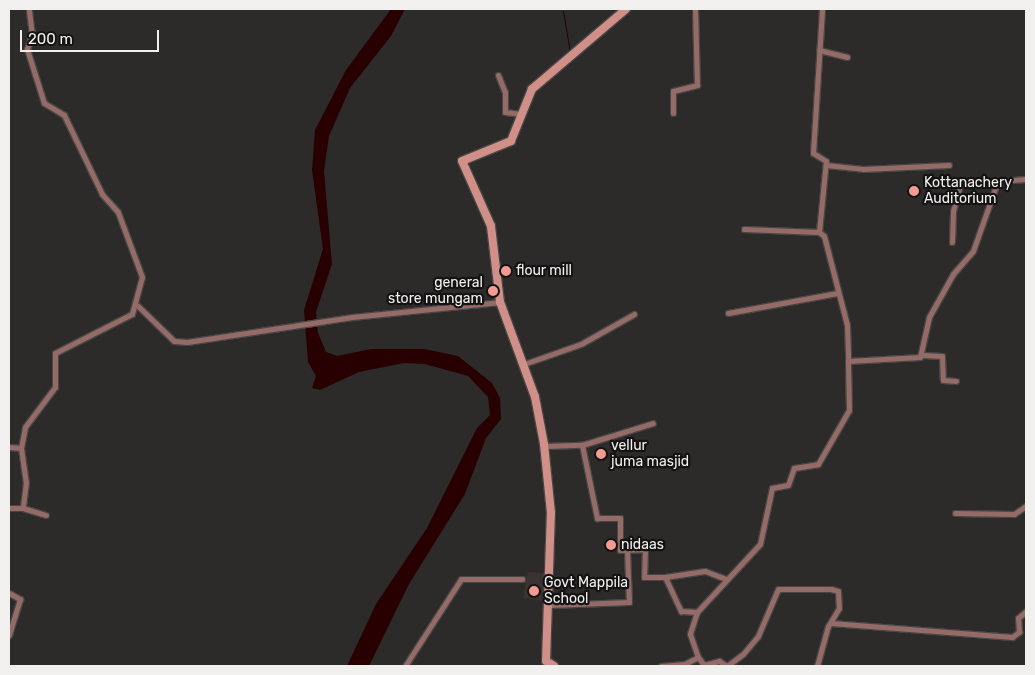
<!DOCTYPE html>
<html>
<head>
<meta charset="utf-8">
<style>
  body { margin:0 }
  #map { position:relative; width:1035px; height:675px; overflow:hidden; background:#2d2a2a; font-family:Rubik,sans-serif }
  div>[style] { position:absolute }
  .built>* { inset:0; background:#3c3230 }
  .water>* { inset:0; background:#280001 }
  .stream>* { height:1px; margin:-0.5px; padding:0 0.5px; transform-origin:0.5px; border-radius:0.5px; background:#280001 }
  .roads { filter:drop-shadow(1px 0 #494646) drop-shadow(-1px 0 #494646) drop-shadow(0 1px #494646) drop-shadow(0 -1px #494646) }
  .street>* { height:5px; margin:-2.5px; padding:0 2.5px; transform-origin:2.5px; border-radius:2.5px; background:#946b66 }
  .secondary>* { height:8px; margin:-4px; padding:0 4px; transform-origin:4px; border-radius:4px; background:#d08f87 }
  .dots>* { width:14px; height:14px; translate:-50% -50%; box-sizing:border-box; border:2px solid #141313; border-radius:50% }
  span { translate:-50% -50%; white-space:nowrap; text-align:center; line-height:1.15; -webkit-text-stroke:4.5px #141313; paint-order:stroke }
  .poi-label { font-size:14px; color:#f2f0ef }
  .left { translate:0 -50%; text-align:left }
  .right { translate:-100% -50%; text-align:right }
  .frame { position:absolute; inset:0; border:10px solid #f2f0ef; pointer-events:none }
  .scale { position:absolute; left:20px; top:30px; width:139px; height:22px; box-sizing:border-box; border:2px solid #f2f0ef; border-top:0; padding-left:6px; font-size:15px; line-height:18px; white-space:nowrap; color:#f2f0ef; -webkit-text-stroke:4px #141313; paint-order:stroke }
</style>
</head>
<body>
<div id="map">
  <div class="built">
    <i style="clip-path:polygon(528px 572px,546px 573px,544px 601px,523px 598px)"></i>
  </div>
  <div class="water">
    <i style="clip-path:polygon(391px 9px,405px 9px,391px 36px,350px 88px,329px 136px,324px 171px,332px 264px,316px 312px,318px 333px,326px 352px,337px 356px,371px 349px,424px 349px,458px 356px,492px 383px,500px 398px,501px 419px,486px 438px,465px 494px,409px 584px,369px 666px,347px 666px,376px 604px,427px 528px,477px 428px,490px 415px,488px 397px,468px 376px,425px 364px,404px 363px,359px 372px,320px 390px,312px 388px,316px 376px,308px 362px,304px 310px,323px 249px,312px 170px,315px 130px,346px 70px)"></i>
  </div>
  <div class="stream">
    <i style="left:563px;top:11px;width:42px;rotate:80.3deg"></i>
  </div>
  <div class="roads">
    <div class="street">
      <i style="left:819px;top:50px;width:29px;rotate:14deg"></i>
      <i style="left:498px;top:75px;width:18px;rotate:68deg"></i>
      <i style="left:505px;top:92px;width:20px;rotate:90deg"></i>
      <i style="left:505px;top:112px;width:17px;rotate:7deg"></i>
      <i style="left:673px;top:113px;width:22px;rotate:-90deg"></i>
      <i style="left:673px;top:91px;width:25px;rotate:-14deg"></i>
      <i style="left:697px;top:85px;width:76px;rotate:-91.5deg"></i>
      <i style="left:826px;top:165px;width:37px;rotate:6deg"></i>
      <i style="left:863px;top:169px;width:86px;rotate:-2.7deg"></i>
      <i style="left:744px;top:229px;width:75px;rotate:2.3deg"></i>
      <i style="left:819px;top:232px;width:6px;rotate:39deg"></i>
      <i style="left:824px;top:236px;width:92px;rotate:75.5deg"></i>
      <i style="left:847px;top:325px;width:36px;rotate:88deg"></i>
      <i style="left:848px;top:361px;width:72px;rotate:-3.2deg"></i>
      <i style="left:920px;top:357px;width:41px;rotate:-77.3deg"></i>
      <i style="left:929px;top:317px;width:49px;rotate:-60.8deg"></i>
      <i style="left:953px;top:274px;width:30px;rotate:-49deg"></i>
      <i style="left:973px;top:251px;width:75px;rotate:-70.6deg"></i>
      <i style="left:819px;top:232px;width:71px;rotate:-84.4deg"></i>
      <i style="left:826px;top:161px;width:15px;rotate:-148deg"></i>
      <i style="left:813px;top:153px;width:144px;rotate:-86.4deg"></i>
      <i style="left:952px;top:242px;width:31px;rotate:-88deg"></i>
      <i style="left:953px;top:211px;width:28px;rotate:-75deg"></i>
      <i style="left:960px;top:184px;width:66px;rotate:-4.3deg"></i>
      <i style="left:138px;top:306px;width:50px;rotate:44.2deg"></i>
      <i style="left:174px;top:341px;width:13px;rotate:4deg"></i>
      <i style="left:187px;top:342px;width:167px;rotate:-8.6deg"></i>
      <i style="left:352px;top:317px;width:149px;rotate:-5.8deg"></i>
      <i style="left:728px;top:313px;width:111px;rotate:-10.4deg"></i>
      <i style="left:923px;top:355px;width:19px;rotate:3deg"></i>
      <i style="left:942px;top:356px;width:24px;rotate:88deg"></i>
      <i style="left:943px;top:380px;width:13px;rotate:4deg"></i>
      <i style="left:524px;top:364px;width:60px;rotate:-19.3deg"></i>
      <i style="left:581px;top:344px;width:61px;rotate:-29.5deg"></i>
      <i style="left:582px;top:445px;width:74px;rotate:-17.2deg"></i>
      <i style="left:544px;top:446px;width:38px;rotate:-2deg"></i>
      <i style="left:582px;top:445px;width:75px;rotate:78.4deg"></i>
      <i style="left:597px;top:518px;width:23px"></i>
      <i style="left:620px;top:518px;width:32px;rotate:90deg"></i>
      <i style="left:620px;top:550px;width:25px;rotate:-2deg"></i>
      <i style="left:645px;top:549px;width:28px;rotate:92deg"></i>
      <i style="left:644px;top:577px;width:21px"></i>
      <i style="left:665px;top:577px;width:38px;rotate:65deg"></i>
      <i style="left:681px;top:611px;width:16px;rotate:4deg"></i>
      <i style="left:697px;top:612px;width:23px;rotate:108deg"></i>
      <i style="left:690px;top:634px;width:24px;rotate:71deg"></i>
      <i style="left:698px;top:657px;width:15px;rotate:152deg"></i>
      <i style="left:685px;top:664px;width:24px;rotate:175deg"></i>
      <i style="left:9px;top:447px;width:12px;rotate:5deg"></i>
      <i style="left:21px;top:448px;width:21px;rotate:-79deg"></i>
      <i style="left:25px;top:427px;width:50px;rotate:-53.1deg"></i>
      <i style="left:55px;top:387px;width:34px;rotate:-90deg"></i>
      <i style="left:55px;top:353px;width:86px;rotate:-26.9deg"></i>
      <i style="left:132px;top:314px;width:38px;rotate:-75deg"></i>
      <i style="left:142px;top:277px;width:69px;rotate:-110.3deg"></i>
      <i style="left:118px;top:212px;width:24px;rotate:-132deg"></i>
      <i style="left:102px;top:194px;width:88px;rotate:-115.7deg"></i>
      <i style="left:64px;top:115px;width:23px;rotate:-149deg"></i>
      <i style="left:44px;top:103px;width:57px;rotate:-107.5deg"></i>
      <i style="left:27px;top:49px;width:15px;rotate:-70deg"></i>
      <i style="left:32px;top:35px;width:26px;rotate:-97deg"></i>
      <i style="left:21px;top:448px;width:34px;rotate:82deg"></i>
      <i style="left:26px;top:482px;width:26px;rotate:97deg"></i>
      <i style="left:23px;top:508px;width:24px;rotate:17deg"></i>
      <i style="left:9px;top:508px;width:14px"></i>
      <i style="left:955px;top:513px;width:59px;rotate:1deg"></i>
      <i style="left:1014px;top:514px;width:14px;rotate:-34deg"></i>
      <i style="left:665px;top:577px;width:40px;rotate:-8.5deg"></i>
      <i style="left:705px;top:571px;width:22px;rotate:21deg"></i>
      <i style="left:9px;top:593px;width:13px;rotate:29deg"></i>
      <i style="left:20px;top:599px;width:38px;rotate:107deg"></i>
      <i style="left:550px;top:605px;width:79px;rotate:-2.2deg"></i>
      <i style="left:629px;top:602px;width:52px;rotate:-92.2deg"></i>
      <i style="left:697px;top:612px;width:93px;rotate:-47.2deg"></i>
      <i style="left:760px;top:544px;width:57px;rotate:-77.9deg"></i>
      <i style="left:772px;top:488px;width:16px;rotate:-11deg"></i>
      <i style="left:788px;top:485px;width:18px;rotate:-71deg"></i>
      <i style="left:794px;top:468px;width:24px;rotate:-9deg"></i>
      <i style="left:818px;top:464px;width:62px;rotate:-60.1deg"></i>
      <i style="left:849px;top:410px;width:49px;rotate:-91.2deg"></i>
      <i style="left:831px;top:623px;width:182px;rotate:4.4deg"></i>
      <i style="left:1012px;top:637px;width:9px;rotate:-36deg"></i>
      <i style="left:1019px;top:632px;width:14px;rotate:-94deg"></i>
      <i style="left:1018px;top:618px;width:11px;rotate:-41deg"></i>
      <i style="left:698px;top:657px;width:10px;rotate:53deg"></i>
      <i style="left:704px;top:665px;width:16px;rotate:-15deg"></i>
      <i style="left:719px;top:661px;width:9px;rotate:32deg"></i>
      <i style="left:727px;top:666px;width:20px;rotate:-37deg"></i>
      <i style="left:743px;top:654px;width:23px;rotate:-50deg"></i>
      <i style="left:758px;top:636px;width:51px;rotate:-66.9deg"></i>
      <i style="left:778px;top:589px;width:53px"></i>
      <i style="left:831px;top:589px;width:7px;rotate:16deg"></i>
      <i style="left:838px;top:591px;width:17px;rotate:87deg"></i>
      <i style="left:839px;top:608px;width:21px;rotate:121deg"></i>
      <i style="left:828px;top:626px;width:41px;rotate:105.4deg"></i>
      <i style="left:405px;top:666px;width:103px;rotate:-57.2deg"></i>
      <i style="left:461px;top:579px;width:61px"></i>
    </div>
    <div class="secondary">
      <i style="left:554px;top:666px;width:9px;rotate:-148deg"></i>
      <i style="left:546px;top:661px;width:148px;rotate:-88.1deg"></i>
      <i style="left:551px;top:513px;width:69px;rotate:-95.8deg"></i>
      <i style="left:544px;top:444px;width:48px;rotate:-100.8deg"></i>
      <i style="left:535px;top:397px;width:101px;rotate:-110.2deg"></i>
      <i style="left:500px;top:302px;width:77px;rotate:-96.8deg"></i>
      <i style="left:491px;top:226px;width:71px;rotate:-114deg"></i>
      <i style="left:462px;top:161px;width:53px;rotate:-22.2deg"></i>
      <i style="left:511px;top:141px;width:56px;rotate:-68deg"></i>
      <i style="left:532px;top:89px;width:123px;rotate:-40.4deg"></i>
    </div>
  </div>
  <div class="dots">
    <i style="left:914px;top:191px;background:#f59c91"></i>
    <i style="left:506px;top:271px;background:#f59c91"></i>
    <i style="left:493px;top:291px;background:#f59c91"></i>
    <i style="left:601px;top:454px;background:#f59c91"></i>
    <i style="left:611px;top:545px;background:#f59c91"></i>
    <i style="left:534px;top:591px;background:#f59c91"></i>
  </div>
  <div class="poi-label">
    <span class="left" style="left:924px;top:191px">Kottanachery<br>Auditorium</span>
    <span class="left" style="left:516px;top:271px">flour mill</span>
    <span class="right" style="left:483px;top:291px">general<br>store mungam</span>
    <span class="left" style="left:611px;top:454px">vellur<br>juma masjid</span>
    <span class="left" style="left:621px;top:545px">nidaas</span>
    <span class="left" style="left:544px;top:591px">Govt Mappila<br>School</span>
  </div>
  <div class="frame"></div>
  <div class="scale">200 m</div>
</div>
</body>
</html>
